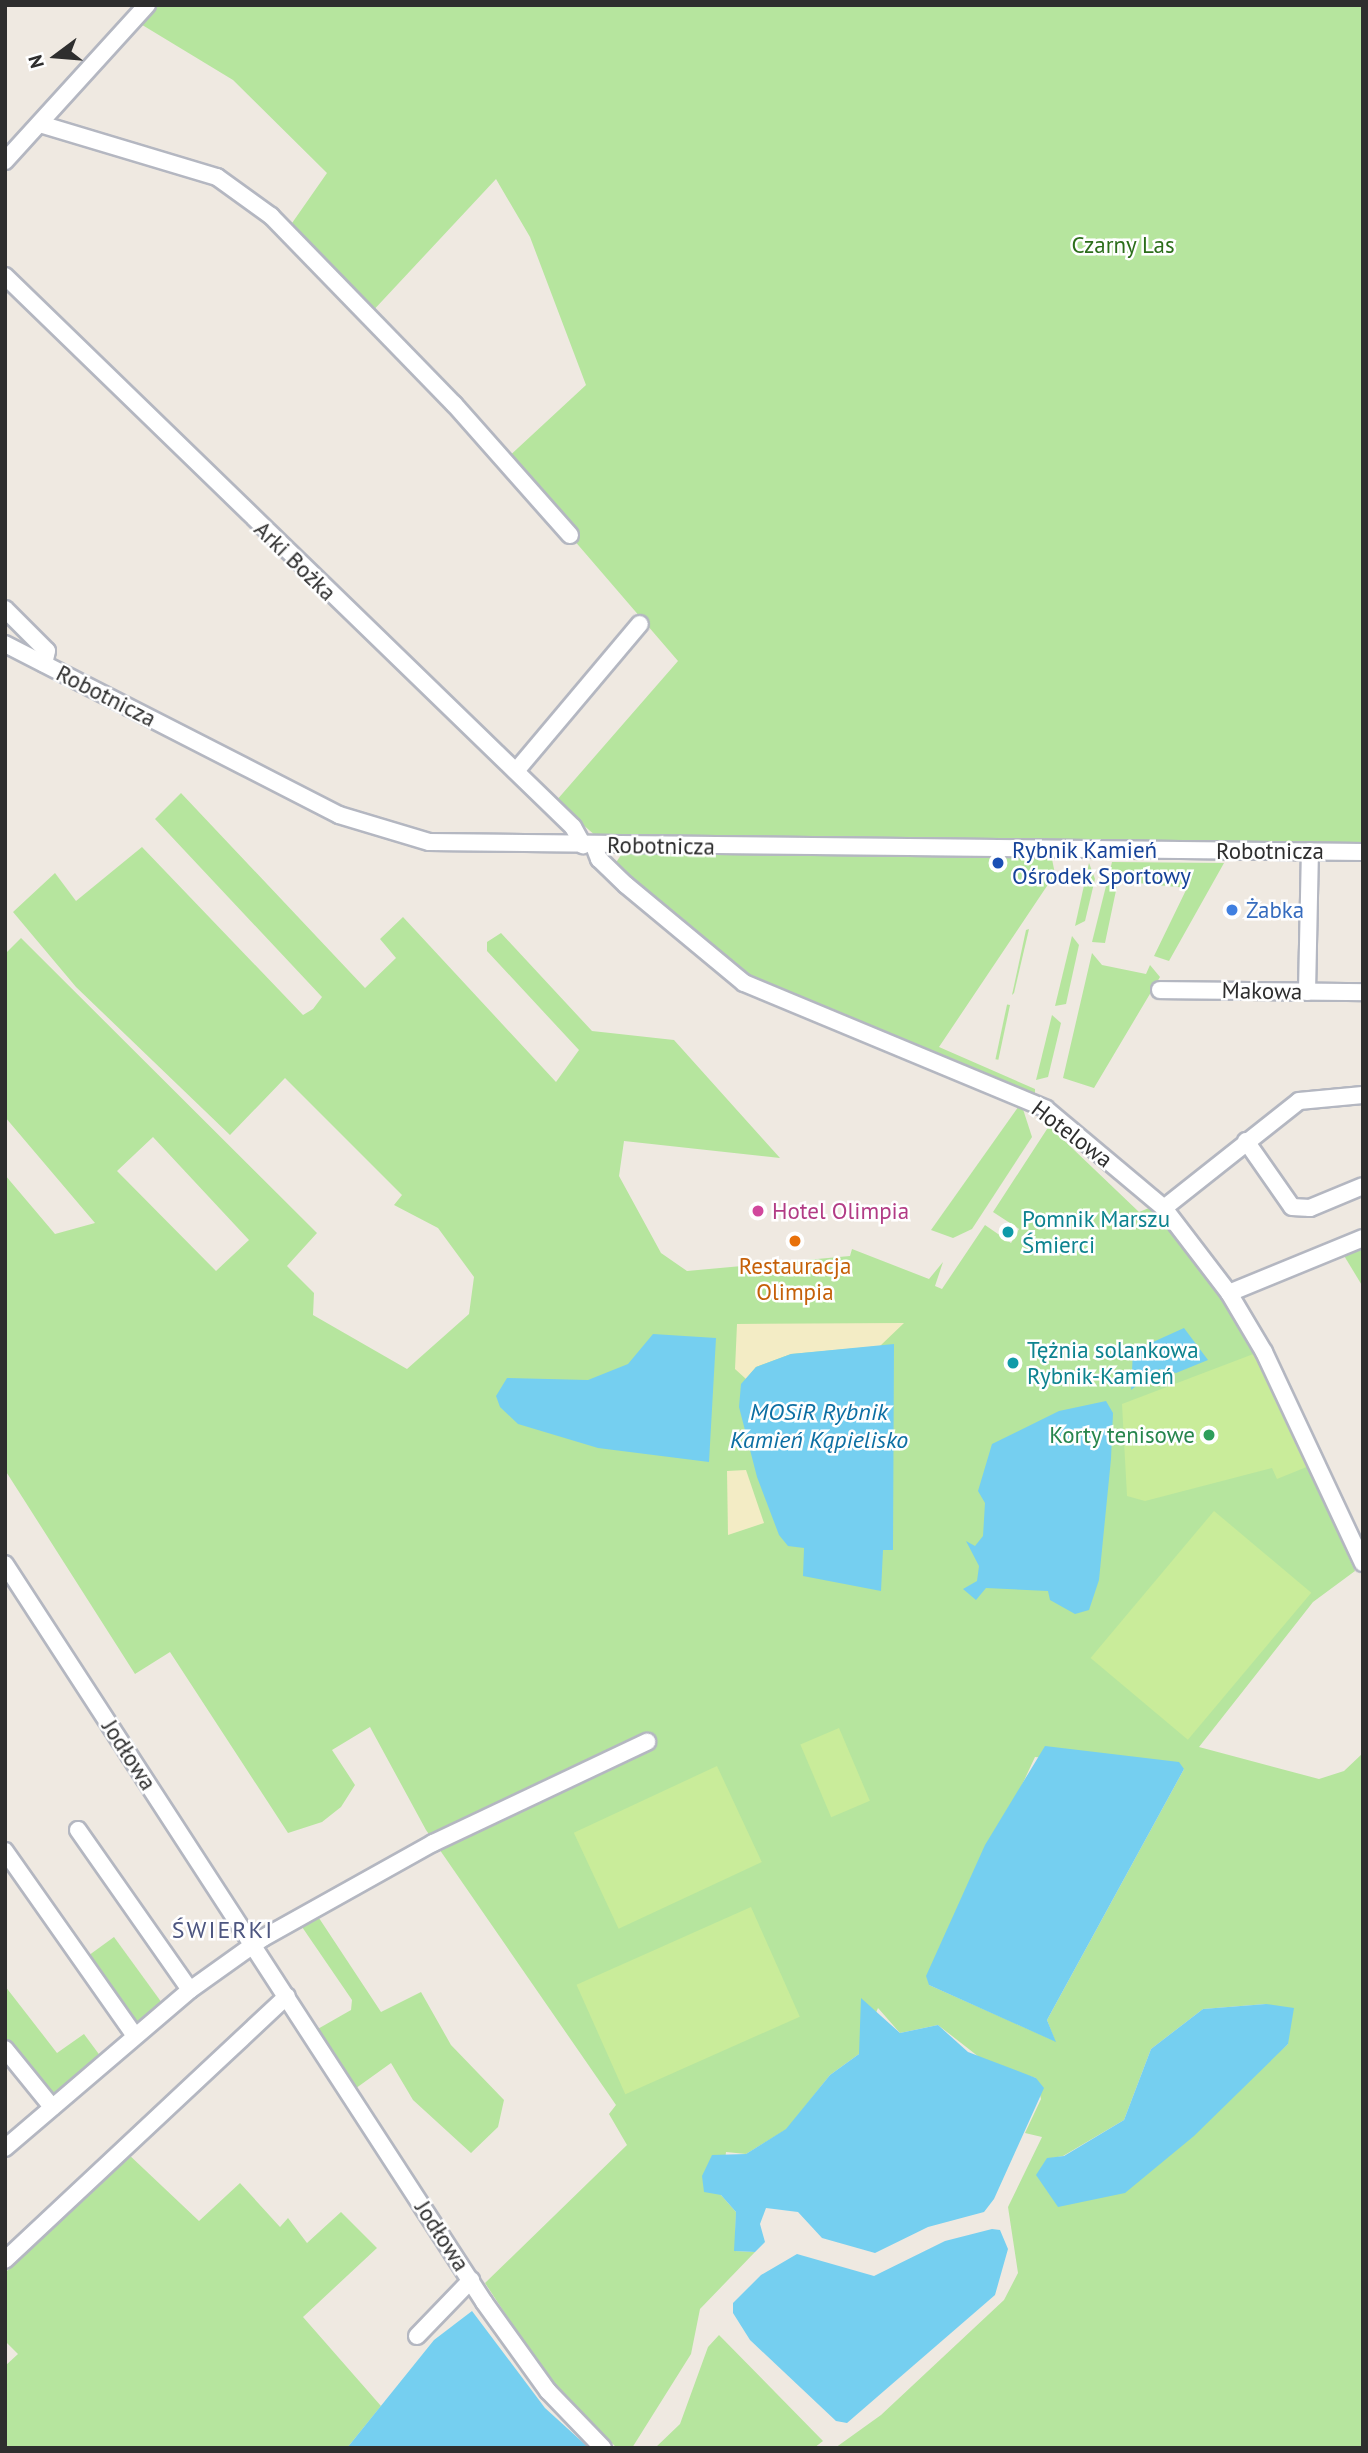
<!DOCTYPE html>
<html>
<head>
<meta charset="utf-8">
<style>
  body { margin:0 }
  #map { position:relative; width:1368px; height:2453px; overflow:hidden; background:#efe9e1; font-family:"PT Sans",sans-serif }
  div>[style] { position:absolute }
  .green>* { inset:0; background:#b6e59e; transform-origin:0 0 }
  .sand>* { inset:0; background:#f3ecc5 }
  .pitch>* { inset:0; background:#c9ec9a; transform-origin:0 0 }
  .water>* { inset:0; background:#75cff0 }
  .roads { filter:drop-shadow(2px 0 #b4b7c1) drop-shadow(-2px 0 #b4b7c1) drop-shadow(0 2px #b4b7c1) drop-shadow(0 -2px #b4b7c1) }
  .minor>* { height:16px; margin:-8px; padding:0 8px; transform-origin:8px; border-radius:8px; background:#fff }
  .dots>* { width:19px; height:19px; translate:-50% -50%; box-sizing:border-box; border:4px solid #fff; border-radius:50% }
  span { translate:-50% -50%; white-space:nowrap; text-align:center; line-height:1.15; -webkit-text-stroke:5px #fff; paint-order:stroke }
  .park-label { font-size:23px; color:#2c6e1b }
  .street-label { font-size:23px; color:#2e2e2e }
  .transit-label { font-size:23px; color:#164399 }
  .left { translate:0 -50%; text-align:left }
  .shop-label { font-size:23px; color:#366cbe }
  .hotel-label { font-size:23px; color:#b23c85 }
  .culture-label { font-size:23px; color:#0d838f }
  .food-label { font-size:23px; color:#c56008 }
  .leisure-label { font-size:23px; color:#27864d }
  .right { translate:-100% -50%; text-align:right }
  .water-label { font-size:24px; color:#0d6fa3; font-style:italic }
  .neighbourhood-label { font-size:24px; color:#4d5680; letter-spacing:2px }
  .frame { position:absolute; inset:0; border:7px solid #2e2e2e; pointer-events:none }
  .north { position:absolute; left:21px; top:21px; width:70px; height:70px; -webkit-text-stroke:5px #fff; paint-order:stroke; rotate:254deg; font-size:19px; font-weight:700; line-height:28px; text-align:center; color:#2e2e2e }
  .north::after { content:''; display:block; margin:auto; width:24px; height:32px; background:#2e2e2e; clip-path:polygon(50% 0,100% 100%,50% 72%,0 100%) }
</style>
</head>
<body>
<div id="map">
  <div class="green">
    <i style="clip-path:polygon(155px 5px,1363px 5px,1363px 848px,1051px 854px,1055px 874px,939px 1047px,1035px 1089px,1035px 1097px,752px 980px,615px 864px,631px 840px,597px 837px,556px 801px,678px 661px,505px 460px,586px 385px,530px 237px,496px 179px,369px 315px,290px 226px,327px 173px,233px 80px,139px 23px)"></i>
    <i style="clip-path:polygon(evenodd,181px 793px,365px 988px,396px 958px,380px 939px,403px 917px,556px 1082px,579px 1050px,487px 951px,487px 942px,501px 933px,592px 1031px,674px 1040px,780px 1158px,624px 1141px,619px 1176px,661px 1253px,687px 1271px,850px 1256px,852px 1249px,929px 1279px,943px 1262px,935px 1286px,942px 1289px,985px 1225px,1011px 1243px,1019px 1229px,993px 1212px,1049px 1126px,1139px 1212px,1154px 1206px,1212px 1279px,1256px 1353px,1355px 1571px,1313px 1602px,1199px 1747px,1319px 1779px,1344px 1771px,1363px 1753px,1363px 2448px,835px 2448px,881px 2415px,1004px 2300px,1018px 2273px,1008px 2207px,1042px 2137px,1025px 2133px,1041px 2099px,1036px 2078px,988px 2064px,938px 2025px,900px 2033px,878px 2008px,859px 2054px,830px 2075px,787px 2129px,746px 2154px,726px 2152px,721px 2195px,736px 2212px,735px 2251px,755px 2252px,700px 2309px,691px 2354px,632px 2448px,617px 2448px,554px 2388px,485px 2283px,627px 2145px,609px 2114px,616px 2105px,426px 1830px,370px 1727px,332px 1750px,355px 1785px,341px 1807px,322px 1822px,288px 1833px,170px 1652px,135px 1674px,5px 1470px,5px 1175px,55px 1234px,95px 1223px,5px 1117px,5px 954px,21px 938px,317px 1233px,287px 1266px,314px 1293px,313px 1315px,407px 1369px,469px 1314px,474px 1277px,438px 1228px,394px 1205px,402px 1195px,285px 1078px,230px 1135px,76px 987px,13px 912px,55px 873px,76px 901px,142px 847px,303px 1015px,313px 1009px,322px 997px,155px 819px,181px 793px,153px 1137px,249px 1240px,216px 1271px,117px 1171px,153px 1137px,181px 793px,1035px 1757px,1184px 1769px,1047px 2020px,1055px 2041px,929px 1985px,1035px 1757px,181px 793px,1266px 2004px,1288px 2044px,1125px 2192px,1047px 2159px,1063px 2156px,1124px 2120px,1151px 2049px,1203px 2009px,1266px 2004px)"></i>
    <i style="clip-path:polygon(1112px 862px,1224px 863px,1169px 961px,1154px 956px,1187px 888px,1118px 881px,1105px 943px,1092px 942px)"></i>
    <i style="clip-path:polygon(1089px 863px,1095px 879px,1085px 921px,1075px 926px)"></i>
    <i style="clip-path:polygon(1029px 929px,1014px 993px,1012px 995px,1026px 930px)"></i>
    <i style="clip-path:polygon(1072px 936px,1079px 945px,1066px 1004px,1055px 1006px)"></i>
    <i style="clip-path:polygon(1092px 953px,1102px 965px,1146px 974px,1150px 965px,1160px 977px,1094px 1088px,1063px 1078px)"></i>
    <i style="left:1010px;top:1005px;width:56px;height:3px;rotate:102deg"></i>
    <i style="clip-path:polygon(1052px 1015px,1061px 1023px,1048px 1077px,1036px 1080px)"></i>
    <i style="clip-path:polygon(1021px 1103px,1032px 1137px,972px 1229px,953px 1238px,931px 1230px)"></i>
    <i style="clip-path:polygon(1363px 1245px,1363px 1287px,1343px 1254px)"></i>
    <i style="clip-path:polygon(317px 1915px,381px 2012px,421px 1992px,451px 2045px,504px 2100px,498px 2127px,471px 2153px,413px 2100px,391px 2063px,352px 2091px,316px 2030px,351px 2010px,352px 2000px,300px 1924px)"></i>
    <i style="left:114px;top:1937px;width:86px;height:34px;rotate:54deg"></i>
    <i style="clip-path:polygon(5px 1986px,57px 2053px,84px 2034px,101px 2057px,54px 2101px,5px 2040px)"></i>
    <i style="clip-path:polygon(126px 2152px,199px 2221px,240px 2183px,280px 2227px,288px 2218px,307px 2243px,341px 2212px,377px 2248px,303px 2317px,381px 2406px,347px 2448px,5px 2448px,5px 2366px,18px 2354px,5px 2341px,5px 2273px)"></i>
    <i style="clip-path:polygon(719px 2335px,823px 2441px,814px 2448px,655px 2448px,680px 2424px,708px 2347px)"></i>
  </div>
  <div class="sand">
    <i style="clip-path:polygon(904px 1323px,880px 1346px,791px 1354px,756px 1367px,746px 1379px,735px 1369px,737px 1324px)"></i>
    <i style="clip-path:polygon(746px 1470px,764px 1523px,728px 1535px,727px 1471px)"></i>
  </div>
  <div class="pitch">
    <i style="clip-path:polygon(1256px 1353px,1309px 1466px,1277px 1479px,1272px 1468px,1145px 1501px,1127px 1496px,1122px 1404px)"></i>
    <i style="left:1214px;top:1511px;width:127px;height:192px;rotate:40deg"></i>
    <i style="left:839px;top:1728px;width:79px;height:42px;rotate:67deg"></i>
    <i style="left:717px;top:1766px;width:106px;height:158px;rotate:65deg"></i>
    <i style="left:751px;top:1907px;width:120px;height:191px;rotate:66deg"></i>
  </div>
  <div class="water">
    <i style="clip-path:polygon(1184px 1328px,1208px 1360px,1176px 1373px,1159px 1369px,1155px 1381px,1149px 1376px,1131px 1390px,1133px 1351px)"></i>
    <i style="clip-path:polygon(653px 1334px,716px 1338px,709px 1462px,598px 1448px,518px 1424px,500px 1407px,496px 1396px,507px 1378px,588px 1380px,628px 1364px)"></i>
    <i style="clip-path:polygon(894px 1344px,893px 1550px,883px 1550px,881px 1591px,803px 1576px,804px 1548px,788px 1546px,779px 1535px,757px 1477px,739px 1407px,741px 1384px,756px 1367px,791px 1354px)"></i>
    <i style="clip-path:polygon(1106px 1401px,1113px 1413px,1111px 1459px,1099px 1580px,1089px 1610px,1075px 1614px,1050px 1600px,1048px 1591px,986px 1588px,976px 1600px,963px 1589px,977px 1581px,979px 1566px,966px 1541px,975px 1546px,983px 1536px,985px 1503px,978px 1491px,992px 1444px,1059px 1411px)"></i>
    <i style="clip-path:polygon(1045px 1746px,1179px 1762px,1184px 1769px,1047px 2020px,1056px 2042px,929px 1985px,926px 1976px,985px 1845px)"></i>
    <i style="clip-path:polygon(861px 1998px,900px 2033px,938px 2025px,968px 2052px,1036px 2078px,1044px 2088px,994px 2199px,984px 2212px,928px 2227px,875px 2253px,822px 2238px,798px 2212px,766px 2208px,760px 2224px,765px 2242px,755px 2252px,734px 2251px,736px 2212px,721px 2195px,704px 2192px,702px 2176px,712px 2155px,746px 2154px,786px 2129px,830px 2075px,859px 2054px)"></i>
    <i style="clip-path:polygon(1266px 2004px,1294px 2008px,1288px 2044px,1194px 2136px,1125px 2193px,1058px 2207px,1036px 2175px,1047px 2158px,1064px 2156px,1124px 2120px,1151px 2049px,1203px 2009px)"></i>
    <i style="clip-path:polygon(992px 2229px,1000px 2230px,1008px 2249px,995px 2295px,847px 2423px,836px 2421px,750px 2340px,733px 2313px,733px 2303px,761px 2275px,797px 2254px,874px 2276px,945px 2241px)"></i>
    <i style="clip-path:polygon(472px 2311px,545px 2408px,589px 2448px,347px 2448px,434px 2340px)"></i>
  </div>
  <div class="roads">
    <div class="minor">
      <i style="left:40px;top:124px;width:185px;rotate:16.7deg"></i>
      <i style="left:217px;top:177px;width:67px;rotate:35.8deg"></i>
      <i style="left:271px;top:216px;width:262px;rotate:45.8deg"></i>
      <i style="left:454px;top:404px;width:175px;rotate:48.5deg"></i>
      <i style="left:5px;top:161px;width:211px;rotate:-47.7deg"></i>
      <i style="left:5px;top:276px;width:791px;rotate:44.13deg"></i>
      <i style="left:573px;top:827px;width:21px;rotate:61deg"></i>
      <i style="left:5px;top:609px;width:59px;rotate:45deg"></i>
      <i style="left:47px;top:651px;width:13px;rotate:103deg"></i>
      <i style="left:5px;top:644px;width:375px;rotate:27.1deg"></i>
      <i style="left:339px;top:815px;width:94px;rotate:16.7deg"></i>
      <i style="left:429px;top:842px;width:934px;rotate:0.61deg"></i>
      <i style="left:516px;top:771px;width:192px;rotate:-49.9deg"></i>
      <i style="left:594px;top:846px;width:14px;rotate:69deg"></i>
      <i style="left:599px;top:859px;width:37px;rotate:44deg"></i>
      <i style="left:626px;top:885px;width:153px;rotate:39.7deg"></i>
      <i style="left:744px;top:983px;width:327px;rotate:22.6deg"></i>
      <i style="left:1046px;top:1109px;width:154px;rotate:40deg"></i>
      <i style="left:1164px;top:1208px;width:107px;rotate:52.6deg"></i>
      <i style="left:1229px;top:1293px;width:69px;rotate:59.3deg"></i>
      <i style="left:1264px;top:1352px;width:233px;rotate:64.9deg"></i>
      <i style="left:1160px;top:990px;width:203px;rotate:0.6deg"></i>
      <i style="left:1307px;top:992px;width:141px;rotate:-88.8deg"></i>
      <i style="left:1246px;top:1141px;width:80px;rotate:55.1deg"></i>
      <i style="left:1292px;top:1207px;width:18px;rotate:3deg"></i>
      <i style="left:1310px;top:1208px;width:57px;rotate:-22.5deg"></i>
      <i style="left:1164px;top:1208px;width:172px;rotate:-38.4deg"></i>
      <i style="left:1299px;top:1101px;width:64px;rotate:-5.4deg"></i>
      <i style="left:1229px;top:1293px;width:145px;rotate:-22.3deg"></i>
      <i style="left:5px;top:1564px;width:880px;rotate:57.01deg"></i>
      <i style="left:484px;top:2302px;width:110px;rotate:54.3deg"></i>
      <i style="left:548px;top:2391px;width:79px;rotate:46deg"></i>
      <i style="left:78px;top:1830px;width:195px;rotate:55deg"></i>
      <i style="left:5px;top:1851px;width:226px;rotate:54.9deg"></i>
      <i style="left:5px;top:2049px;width:75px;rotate:51deg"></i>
      <i style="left:5px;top:2148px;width:243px;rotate:-40.5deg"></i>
      <i style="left:190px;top:1990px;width:90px;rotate:-35.5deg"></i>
      <i style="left:263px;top:1938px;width:195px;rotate:-29.2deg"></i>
      <i style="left:433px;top:1843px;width:237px;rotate:-25.3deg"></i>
      <i style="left:5px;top:2260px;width:386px;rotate:-43.1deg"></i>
      <i style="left:417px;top:2336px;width:78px;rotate:-46deg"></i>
    </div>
  </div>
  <div class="dots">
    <i style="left:998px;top:863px;background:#1a4fb4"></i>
    <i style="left:1232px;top:910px;background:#3f7fe0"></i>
    <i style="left:758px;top:1211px;background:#d1479c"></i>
    <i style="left:1008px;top:1232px;background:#0f9aa8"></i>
    <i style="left:795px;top:1241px;background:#e8710a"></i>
    <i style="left:1013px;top:1363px;background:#0f9aa8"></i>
    <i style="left:1209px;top:1435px;background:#2e9e5b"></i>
  </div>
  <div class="park-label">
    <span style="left:1123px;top:245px">Czarny Las</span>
  </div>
  <div class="street-label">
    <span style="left:295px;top:561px;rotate:44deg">Arki Bożka</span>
    <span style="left:106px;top:696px;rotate:27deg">Robotnicza</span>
    <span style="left:661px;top:846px;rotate:1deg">Robotnicza</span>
    <span style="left:1270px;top:851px">Robotnicza</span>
    <span style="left:1262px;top:991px;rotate:1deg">Makowa</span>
    <span style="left:1072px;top:1134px;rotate:37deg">Hotelowa</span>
    <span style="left:129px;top:1755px;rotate:57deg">Jodłowa</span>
    <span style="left:442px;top:2236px;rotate:57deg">Jodłowa</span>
  </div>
  <div class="transit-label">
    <span class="left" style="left:1012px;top:863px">Rybnik Kamień<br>Ośrodek Sportowy</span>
  </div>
  <div class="shop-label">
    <span class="left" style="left:1246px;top:910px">Żabka</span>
  </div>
  <div class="hotel-label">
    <span class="left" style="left:772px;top:1211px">Hotel Olimpia</span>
  </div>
  <div class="culture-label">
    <span class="left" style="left:1022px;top:1232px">Pomnik Marszu<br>Śmierci</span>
    <span class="left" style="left:1027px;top:1363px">Tężnia solankowa<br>Rybnik-Kamień</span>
  </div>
  <div class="food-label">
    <span style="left:795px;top:1279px">Restauracja<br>Olimpia</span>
  </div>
  <div class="leisure-label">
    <span class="right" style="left:1195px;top:1435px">Korty tenisowe</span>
  </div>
  <div class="water-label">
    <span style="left:819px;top:1426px">MOSiR Rybnik<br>Kamień Kąpielisko</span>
  </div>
  <div class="neighbourhood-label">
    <span style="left:223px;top:1930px">ŚWIERKI</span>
  </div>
  <div class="frame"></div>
  <div class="north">N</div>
</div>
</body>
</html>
